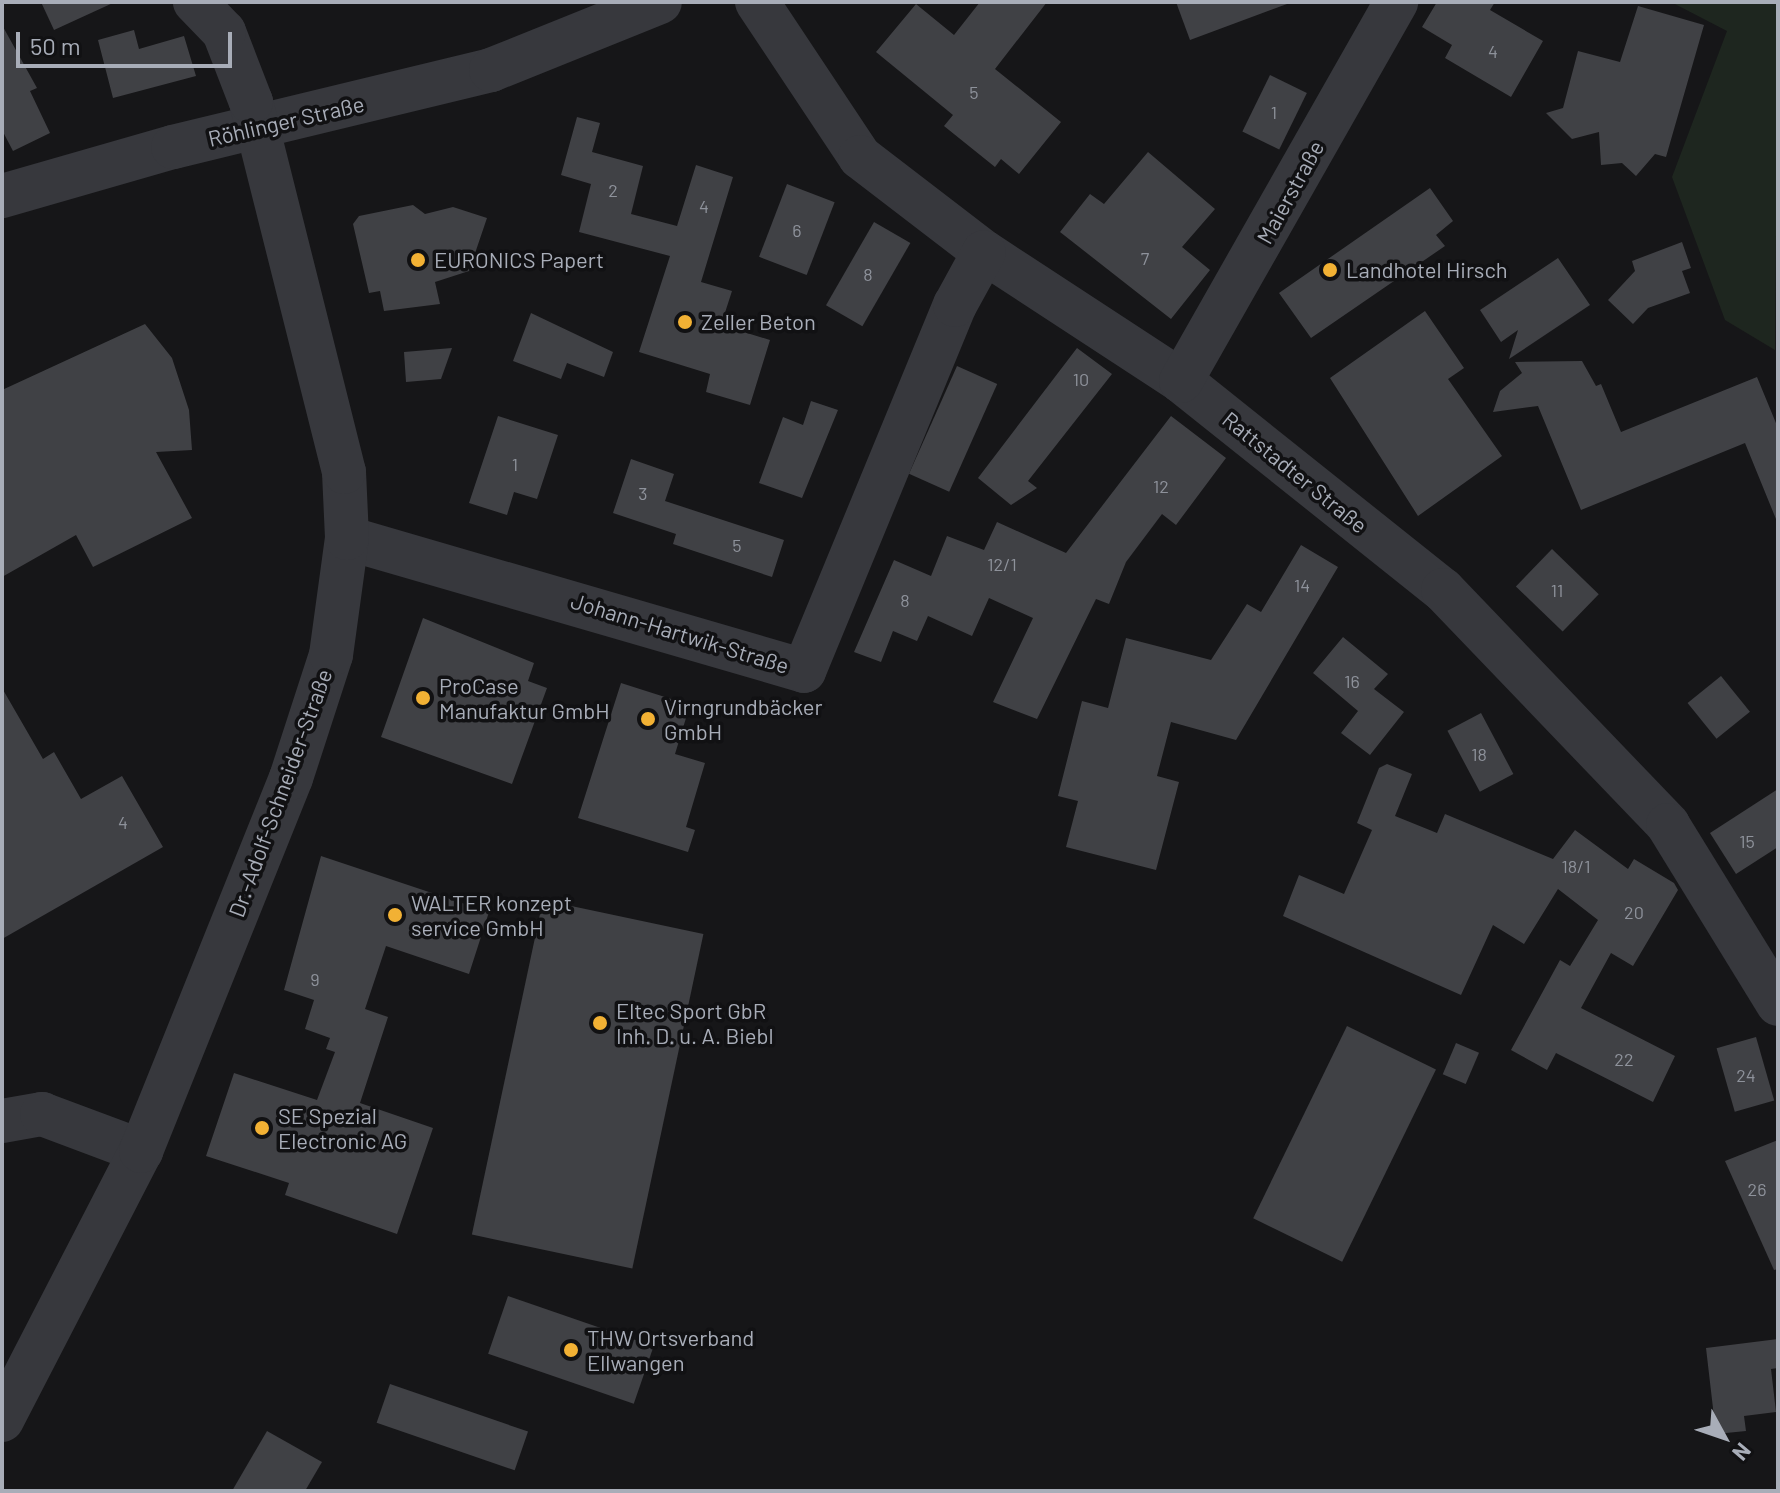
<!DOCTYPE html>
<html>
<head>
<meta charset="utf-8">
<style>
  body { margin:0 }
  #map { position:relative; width:1780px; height:1493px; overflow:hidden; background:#161618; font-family:Barlow,sans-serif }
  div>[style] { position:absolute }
  .green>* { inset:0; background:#1e261f }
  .building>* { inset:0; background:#404145; transform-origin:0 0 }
  .minor>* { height:44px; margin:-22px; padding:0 22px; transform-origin:22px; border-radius:22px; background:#37383d }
  .dots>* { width:22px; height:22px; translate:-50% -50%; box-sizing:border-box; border:4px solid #111113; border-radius:50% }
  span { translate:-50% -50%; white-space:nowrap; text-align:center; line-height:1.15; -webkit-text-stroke:7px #111113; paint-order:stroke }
  .number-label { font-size:18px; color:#8e929b }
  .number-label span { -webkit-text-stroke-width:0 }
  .street-label { font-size:22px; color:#a8adb8 }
  .poi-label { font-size:22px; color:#a8adb8 }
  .left { translate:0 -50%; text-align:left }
  .frame { position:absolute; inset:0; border:4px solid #a8adb8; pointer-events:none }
  .north { position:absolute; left:1684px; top:1397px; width:80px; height:80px; -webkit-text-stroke:6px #111113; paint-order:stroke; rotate:130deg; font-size:22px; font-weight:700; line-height:32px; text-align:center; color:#a8adb8 }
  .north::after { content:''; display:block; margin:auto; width:28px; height:36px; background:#a8adb8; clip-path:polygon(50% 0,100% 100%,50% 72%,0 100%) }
  .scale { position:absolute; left:16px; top:32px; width:216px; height:36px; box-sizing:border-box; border:4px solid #a8adb8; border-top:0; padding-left:10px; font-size:24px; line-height:28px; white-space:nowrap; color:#a8adb8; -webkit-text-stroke:6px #111113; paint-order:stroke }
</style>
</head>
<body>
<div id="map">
  <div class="green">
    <i style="clip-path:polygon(1671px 2px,1778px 2px,1775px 350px,1725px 320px,1672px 177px,1727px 31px)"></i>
  </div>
  <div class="building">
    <i style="clip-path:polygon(41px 2px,115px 2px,54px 30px)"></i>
    <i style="clip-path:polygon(980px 2px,1047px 2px,995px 69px,1061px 122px,1019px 174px,1001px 159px,995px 167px,944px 126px,953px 115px,876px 52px,916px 4px,954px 35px)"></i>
    <i style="clip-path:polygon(1176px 2px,1286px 2px,1287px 4px,1190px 40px)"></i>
    <i style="clip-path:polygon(1437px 2px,1495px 2px,1490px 10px,1543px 41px,1511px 97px,1445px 58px,1452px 45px,1422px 27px)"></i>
    <i style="clip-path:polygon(1638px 6px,1704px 25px,1666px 157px,1655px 154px,1636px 176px,1622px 163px,1601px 165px,1599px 132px,1572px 139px,1546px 113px,1563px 108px,1578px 51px,1620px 62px)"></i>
    <i style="clip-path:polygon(2px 25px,37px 88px,30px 91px,50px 133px,13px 151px,2px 130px)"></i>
    <i style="clip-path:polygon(134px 30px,139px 49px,184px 36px,196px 76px,113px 98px,98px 40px)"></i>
    <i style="left:1270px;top:75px;width:41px;height:63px;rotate:26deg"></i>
    <i style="clip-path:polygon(577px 117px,600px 123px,592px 152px,643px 166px,631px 214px,677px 226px,696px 165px,733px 177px,701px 282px,732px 291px,721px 325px,770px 340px,750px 405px,706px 392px,710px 374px,639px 352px,670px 256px,579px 232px,591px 184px,561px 175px)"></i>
    <i style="clip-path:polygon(1148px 152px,1215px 209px,1182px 247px,1210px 270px,1171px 319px,1060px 232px,1090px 194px,1104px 204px)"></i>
    <i style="left:787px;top:184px;width:51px;height:78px;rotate:21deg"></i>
    <i style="clip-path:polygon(1430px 188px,1453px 221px,1436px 235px,1445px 246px,1311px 338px,1279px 293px)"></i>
    <i style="clip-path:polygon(413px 205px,425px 214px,453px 207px,487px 218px,469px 271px,435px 282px,440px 304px,384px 311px,380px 291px,369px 293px,353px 224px,359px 216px)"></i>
    <i style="left:874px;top:222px;width:42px;height:96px;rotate:30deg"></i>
    <i style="clip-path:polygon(1682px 242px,1691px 268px,1682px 271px,1690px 293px,1648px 308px,1633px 324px,1608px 300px,1635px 271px,1632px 261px)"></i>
    <i style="clip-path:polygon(1558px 258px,1590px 305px,1509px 359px,1518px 330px,1501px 342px,1480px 310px)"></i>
    <i style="clip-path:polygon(1425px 311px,1464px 368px,1448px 379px,1502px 456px,1418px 516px,1330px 378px)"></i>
    <i style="clip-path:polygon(531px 313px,613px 352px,604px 377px,567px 363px,561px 379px,513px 361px)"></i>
    <i style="clip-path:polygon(145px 324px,172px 358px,189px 410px,192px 450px,156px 452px,192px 518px,93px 567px,76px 535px,2px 577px,2px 390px)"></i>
    <i style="clip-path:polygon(452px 348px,441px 379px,406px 382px,404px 352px)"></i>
    <i style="clip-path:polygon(1077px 348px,1112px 374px,1028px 481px,1037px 488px,1011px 505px,978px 478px)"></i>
    <i style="clip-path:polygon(1582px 361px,1596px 386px,1601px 384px,1621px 432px,1757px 377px,1778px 428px,1778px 524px,1745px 443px,1581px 510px,1538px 406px,1493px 412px,1500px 391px,1522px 373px,1515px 362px)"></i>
    <i style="left:957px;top:366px;width:44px;height:118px;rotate:24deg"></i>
    <i style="clip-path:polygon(811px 401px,838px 410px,802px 498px,759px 483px,783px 417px,803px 425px)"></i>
    <i style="clip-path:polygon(498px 416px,558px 435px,537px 499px,514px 492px,507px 515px,469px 503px)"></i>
    <i style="clip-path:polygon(1171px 416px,1226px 458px,1176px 525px,1162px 514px,1126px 562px,1109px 604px,1096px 599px,1037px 719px,993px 702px,1033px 618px,989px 598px,972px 636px,928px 616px,917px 641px,893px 631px,881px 662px,854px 652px,894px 560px,931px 576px,947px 536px,984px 550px,997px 522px,1066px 553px)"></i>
    <i style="clip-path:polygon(631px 459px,674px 474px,665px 501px,784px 540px,772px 577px,673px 544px,676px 534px,613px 513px)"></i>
    <i style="clip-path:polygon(1301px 545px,1338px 567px,1236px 740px,1171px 722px,1157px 776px,1179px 782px,1156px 870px,1066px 847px,1078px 801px,1058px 796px,1082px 701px,1108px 708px,1126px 638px,1211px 660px,1247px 604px,1261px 612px)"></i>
    <i style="left:1552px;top:549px;width:65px;height:52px;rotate:44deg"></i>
    <i style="clip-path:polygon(423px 618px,534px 663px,528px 681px,547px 688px,512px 784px,381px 737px)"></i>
    <i style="clip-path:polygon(1343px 637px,1388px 674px,1374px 689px,1404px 712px,1370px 755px,1341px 733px,1358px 711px,1313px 673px)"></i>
    <i style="left:1721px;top:676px;width:46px;height:43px;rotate:51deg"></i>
    <i style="clip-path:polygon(621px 683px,690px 705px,675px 754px,705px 763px,686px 827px,695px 830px,688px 852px,578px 818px)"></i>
    <i style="clip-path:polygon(2px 688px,43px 759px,54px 752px,81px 799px,122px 776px,163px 847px,2px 939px)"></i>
    <i style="left:1481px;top:713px;width:69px;height:38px;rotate:62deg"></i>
    <i style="clip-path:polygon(1387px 764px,1412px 774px,1395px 816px,1437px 833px,1445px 814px,1553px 859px,1575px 830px,1628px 869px,1634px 859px,1674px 883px,1678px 890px,1633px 966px,1611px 953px,1581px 1008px,1675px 1056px,1653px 1102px,1556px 1053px,1547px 1070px,1511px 1050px,1560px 960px,1570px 966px,1598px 920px,1558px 889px,1524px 944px,1493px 925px,1461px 995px,1283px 916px,1299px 875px,1344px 894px,1372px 830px,1357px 823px,1379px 768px)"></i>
    <i style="clip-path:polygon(1778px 789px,1778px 847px,1736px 874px,1710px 833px)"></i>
    <i style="clip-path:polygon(321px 856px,489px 912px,469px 974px,386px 946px,365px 1009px,388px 1017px,360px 1103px,433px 1128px,397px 1234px,285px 1195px,289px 1183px,206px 1156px,234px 1073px,317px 1100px,335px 1052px,326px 1049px,330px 1038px,305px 1029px,314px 1000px,284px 990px)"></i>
    <i style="left:543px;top:900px;width:164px;height:342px;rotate:12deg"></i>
    <i style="left:1347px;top:1026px;width:99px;height:214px;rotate:26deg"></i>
    <i style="left:1756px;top:1037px;width:66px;height:41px;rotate:74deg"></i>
    <i style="left:1456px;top:1043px;width:25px;height:34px;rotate:23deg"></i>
    <i style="clip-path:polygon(1778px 1140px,1778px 1269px,1774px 1270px,1725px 1161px)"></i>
    <i style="left:508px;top:1296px;width:154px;height:61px;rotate:19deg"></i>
    <i style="clip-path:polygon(1778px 1339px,1778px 1368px,1771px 1369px,1776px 1412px,1744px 1416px,1746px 1431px,1716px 1434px,1706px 1348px)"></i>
    <i style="left:390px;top:1384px;width:146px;height:41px;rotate:19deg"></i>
    <i style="clip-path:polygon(267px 1431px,322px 1462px,305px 1491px,232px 1491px)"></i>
  </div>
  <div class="minor">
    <i style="left:757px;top:2px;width:186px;rotate:56.4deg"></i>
    <i style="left:860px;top:157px;width:156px;rotate:37.5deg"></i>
    <i style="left:984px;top:252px;width:235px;rotate:33.2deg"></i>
    <i style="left:1181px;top:381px;width:335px;rotate:38.6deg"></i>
    <i style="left:1443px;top:590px;width:325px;rotate:46.2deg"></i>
    <i style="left:1668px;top:825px;width:210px;rotate:58.4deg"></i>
    <i style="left:2px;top:196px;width:178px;rotate:-16deg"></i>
    <i style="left:173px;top:147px;width:327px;rotate:-13.6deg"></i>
    <i style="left:491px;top:70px;width:182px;rotate:-21.9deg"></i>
    <i style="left:1181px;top:381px;width:436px;rotate:-60.4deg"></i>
    <i style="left:347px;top:538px;width:476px;rotate:16.2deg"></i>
    <i style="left:804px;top:671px;width:396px;rotate:-67.6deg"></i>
    <i style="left:955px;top:305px;width:60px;rotate:-61.3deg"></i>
    <i style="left:2px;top:1121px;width:41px;rotate:-9.9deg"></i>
    <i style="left:42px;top:1114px;width:106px;rotate:20.5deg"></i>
    <i style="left:2px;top:1420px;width:303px;rotate:-62.7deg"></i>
    <i style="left:141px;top:1151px;width:402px;rotate:-68.1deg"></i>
    <i style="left:291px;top:778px;width:129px;rotate:-72deg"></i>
    <i style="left:331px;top:655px;width:118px;rotate:-82.2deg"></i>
    <i style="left:347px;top:538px;width:66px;rotate:-92.6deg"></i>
    <i style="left:344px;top:472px;width:382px;rotate:-104.1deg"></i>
    <i style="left:251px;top:102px;width:75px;rotate:-111.1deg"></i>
    <i style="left:224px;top:32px;width:42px;rotate:-134deg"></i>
  </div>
  <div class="dots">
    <i style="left:418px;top:260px;background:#f2b134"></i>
    <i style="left:1330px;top:270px;background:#f2b134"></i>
    <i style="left:685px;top:322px;background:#f2b134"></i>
    <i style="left:423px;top:698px;background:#f2b134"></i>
    <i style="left:648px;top:719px;background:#f2b134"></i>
    <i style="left:395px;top:915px;background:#f2b134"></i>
    <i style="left:600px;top:1023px;background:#f2b134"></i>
    <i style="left:262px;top:1128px;background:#f2b134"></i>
    <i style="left:571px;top:1350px;background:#f2b134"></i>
  </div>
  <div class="number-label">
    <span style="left:1493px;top:51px">4</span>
    <span style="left:974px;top:92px">5</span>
    <span style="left:1274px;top:112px">1</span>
    <span style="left:613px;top:190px">2</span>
    <span style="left:704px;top:206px">4</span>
    <span style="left:797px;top:230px">6</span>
    <span style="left:1145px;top:258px">7</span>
    <span style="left:868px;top:274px">8</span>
    <span style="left:1081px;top:379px">10</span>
    <span style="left:515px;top:464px">1</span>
    <span style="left:1161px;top:486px">12</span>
    <span style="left:643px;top:493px">3</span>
    <span style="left:737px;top:545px">5</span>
    <span style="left:1002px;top:564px">12/1</span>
    <span style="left:1302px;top:585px">14</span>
    <span style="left:1557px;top:590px">11</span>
    <span style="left:905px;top:600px">8</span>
    <span style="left:1352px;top:681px">16</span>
    <span style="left:1479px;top:754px">18</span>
    <span style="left:123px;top:822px">4</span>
    <span style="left:1747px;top:841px">15</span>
    <span style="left:1576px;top:866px">18/1</span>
    <span style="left:1634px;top:912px">20</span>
    <span style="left:315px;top:979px">9</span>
    <span style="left:1624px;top:1059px">22</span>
    <span style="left:1746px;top:1075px">24</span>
    <span style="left:1757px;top:1189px">26</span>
  </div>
  <div class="street-label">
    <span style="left:286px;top:121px;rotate:-13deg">Röhlinger Straße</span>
    <span style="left:1290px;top:192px;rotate:-61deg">Maierstraße</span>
    <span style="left:1295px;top:472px;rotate:39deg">Rattstadter Straße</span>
    <span style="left:680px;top:633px;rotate:17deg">Johann-Hartwik-Straße</span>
    <span style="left:280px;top:793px;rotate:-70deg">Dr.-Adolf-Schneider-Straße</span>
  </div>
  <div class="poi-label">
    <span class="left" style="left:434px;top:260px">EURONICS Papert</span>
    <span class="left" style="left:1346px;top:270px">Landhotel Hirsch</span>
    <span class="left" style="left:701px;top:322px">Zeller Beton</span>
    <span class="left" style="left:439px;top:698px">ProCase<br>Manufaktur GmbH</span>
    <span class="left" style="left:664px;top:719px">Virngrundbäcker<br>GmbH</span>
    <span class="left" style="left:411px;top:915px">WALTER konzept<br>service GmbH</span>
    <span class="left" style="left:616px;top:1023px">Eltec Sport GbR<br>Inh. D. u. A. Biebl</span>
    <span class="left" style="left:278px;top:1128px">SE Spezial<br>Electronic AG</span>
    <span class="left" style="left:587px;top:1350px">THW Ortsverband<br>Ellwangen</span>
  </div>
  <div class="frame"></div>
  <div class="north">N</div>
  <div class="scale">50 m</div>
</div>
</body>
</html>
